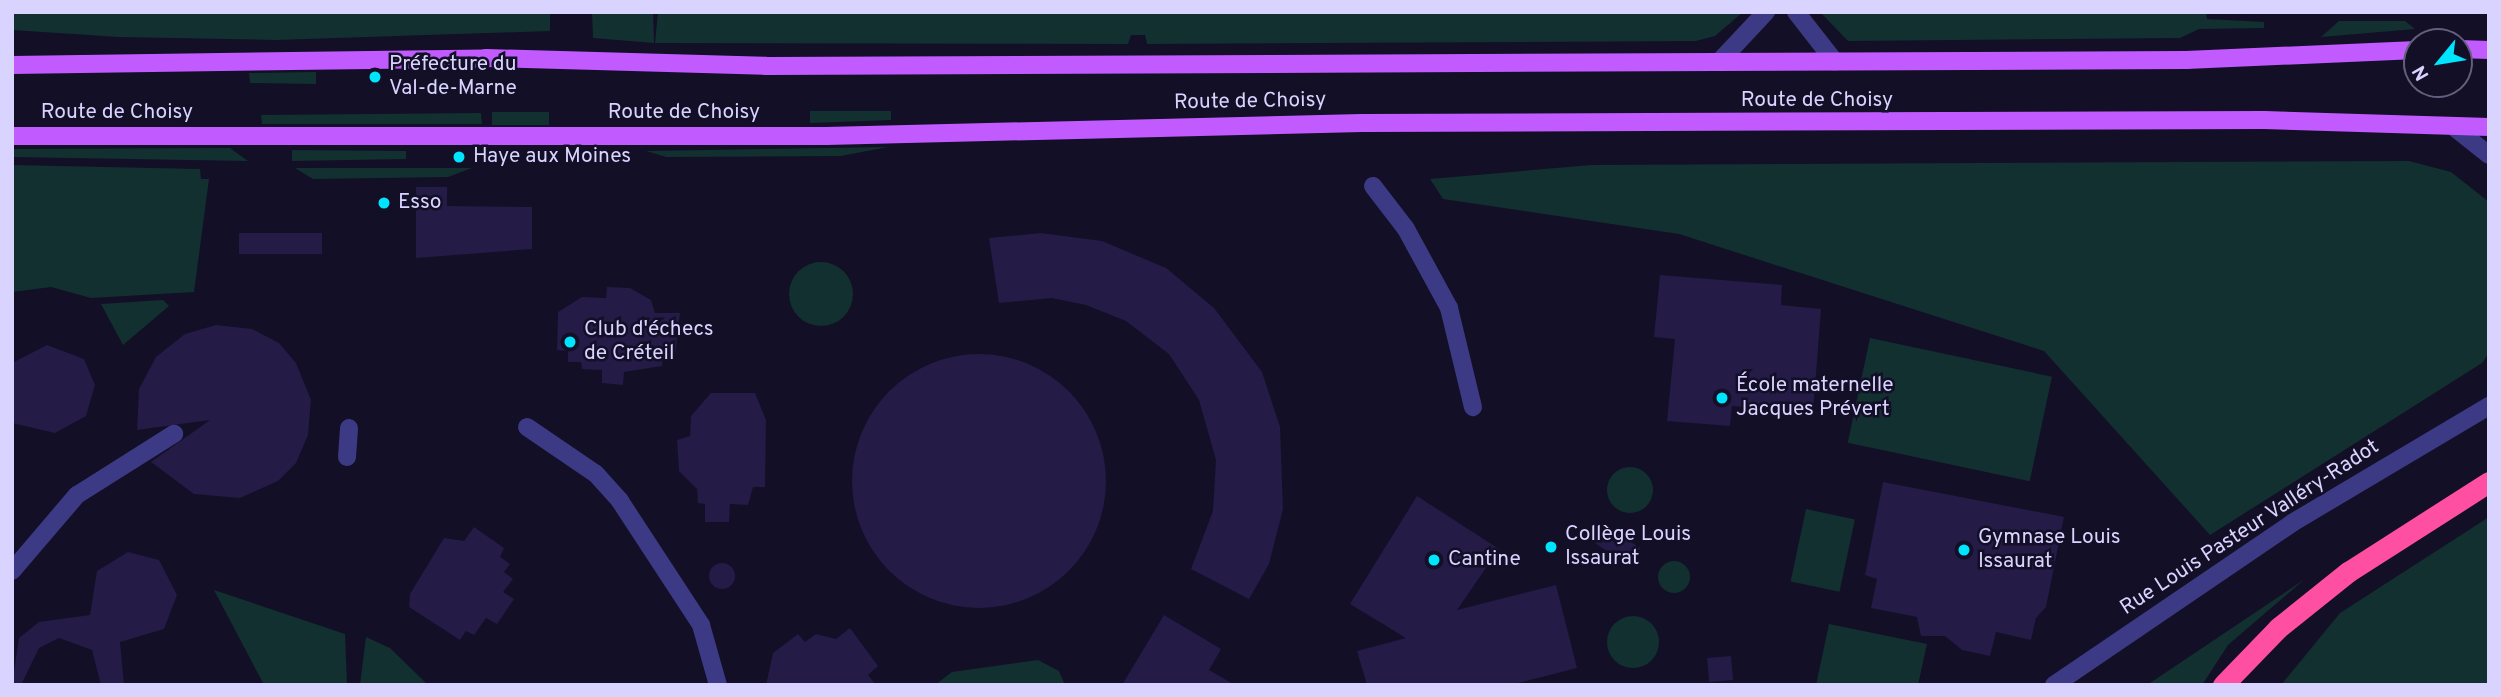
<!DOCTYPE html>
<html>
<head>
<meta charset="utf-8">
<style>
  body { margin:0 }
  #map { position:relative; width:2501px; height:697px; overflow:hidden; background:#130f26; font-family:Overpass,sans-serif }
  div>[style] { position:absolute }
  .green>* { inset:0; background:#12302f; transform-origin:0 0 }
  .round { border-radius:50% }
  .building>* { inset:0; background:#241b47; transform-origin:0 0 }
  .minor>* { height:18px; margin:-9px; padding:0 9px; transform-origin:9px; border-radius:9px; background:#3d3a85 }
  .major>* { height:18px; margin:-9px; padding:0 9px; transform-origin:9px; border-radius:9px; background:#c25bff }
  .highway>* { height:21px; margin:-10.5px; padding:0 10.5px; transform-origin:10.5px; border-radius:10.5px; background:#ff4fa3 }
  .dots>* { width:19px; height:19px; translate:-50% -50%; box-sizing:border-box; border:4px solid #130f26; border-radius:50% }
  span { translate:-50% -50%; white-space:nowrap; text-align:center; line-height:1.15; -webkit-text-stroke:5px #130f26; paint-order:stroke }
  .poi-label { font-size:21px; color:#d9d4ff }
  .left { translate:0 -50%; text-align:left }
  .street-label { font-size:21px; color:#d9d4ff }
  .frame { position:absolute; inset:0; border:14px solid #d9d4ff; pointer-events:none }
  .north { position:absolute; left:2403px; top:28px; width:70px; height:70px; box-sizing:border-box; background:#130f26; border:2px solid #625e7d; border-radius:50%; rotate:240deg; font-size:19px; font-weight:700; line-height:28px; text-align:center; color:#d9d4ff }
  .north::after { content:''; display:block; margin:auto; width:24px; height:32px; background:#00e5ff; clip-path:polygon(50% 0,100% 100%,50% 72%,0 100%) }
</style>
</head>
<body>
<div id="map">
  <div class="green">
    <i style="clip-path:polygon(12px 12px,550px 12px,550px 31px,276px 40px,119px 37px,12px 30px)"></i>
    <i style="clip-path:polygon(592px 12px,653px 12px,654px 43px,593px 38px)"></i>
    <i style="clip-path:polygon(658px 12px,1468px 14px,1743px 12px,1715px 36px,1696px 41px,1147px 44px,1145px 35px,1131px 35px,1128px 44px,655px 43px)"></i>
    <i style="clip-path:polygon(1820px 12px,2206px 12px,2207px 19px,2264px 22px,2264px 28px,2199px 29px,2180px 38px,1848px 41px)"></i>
    <i style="clip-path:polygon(2339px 21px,2405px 21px,2415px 29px,2321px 37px)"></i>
    <i style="clip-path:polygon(316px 72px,316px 84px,250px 83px,249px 73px)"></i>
    <i style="clip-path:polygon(810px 111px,891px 111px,891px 120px,810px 123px)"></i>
    <i style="left:492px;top:112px;width:57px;height:13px"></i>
    <i style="clip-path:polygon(481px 113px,482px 124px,262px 124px,261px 115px)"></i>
    <i style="clip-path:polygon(888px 147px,841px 156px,666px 157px,646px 151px)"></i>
    <i style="clip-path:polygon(230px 148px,248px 161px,12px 157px,12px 149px)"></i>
    <i style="clip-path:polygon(292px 150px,406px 151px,406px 159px,292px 161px)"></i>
    <i style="clip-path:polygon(2409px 161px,2451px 172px,2489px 202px,2489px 353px,2482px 363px,2210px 535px,2044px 351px,1679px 234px,1443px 199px,1430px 179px,1591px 165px)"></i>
    <i style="clip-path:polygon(12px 165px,200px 169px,201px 179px,209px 179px,194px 292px,91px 298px,51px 287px,12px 292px)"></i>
    <i style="clip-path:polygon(295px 168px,472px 168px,448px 177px,313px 179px)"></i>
    <i class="round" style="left:789px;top:262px;width:64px;height:64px"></i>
    <i style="clip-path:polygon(163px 300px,169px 306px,123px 345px,101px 304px)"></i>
    <i style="left:1870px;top:338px;width:186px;height:107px;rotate:12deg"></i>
    <i class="round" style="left:1607px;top:467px;width:46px;height:46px"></i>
    <i style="left:1806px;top:509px;width:50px;height:74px;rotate:12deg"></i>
    <i style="clip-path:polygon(2489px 517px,2489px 685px,2281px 685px,2340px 613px)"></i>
    <i class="round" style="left:1658px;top:561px;width:32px;height:32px"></i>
    <i style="clip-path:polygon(2305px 579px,2228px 645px,2202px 685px,2147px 685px)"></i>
    <i style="clip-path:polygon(214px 590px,345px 634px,347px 685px,264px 685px)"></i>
    <i class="round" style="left:1607px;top:616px;width:52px;height:52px"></i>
    <i style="clip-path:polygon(1829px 624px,1927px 644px,1918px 685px,1816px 685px)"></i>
    <i style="clip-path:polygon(366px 637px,390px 648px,428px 685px,360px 685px)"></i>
    <i style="clip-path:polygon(1038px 660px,1059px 671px,1065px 685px,935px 685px,952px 672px)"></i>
  </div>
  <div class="building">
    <i style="clip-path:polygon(416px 187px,447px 187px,447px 206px,532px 207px,532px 249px,416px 258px)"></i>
    <i style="left:322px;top:233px;width:21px;height:83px;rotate:90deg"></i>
    <i style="clip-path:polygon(1041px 233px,1102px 241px,1166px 268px,1214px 308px,1262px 372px,1280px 427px,1283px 509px,1269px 564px,1249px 599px,1191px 569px,1213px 511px,1216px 460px,1199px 400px,1169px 354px,1126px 321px,1086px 305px,1052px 298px,999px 303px,989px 238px)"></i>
    <i style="clip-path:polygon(1660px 275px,1782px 285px,1781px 305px,1821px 309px,1813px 412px,1732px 406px,1730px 426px,1667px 421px,1675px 339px,1654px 337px)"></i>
    <i style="clip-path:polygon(607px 287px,630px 288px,651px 300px,655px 313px,680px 313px,675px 356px,663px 356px,662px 366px,624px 372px,623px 385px,602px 383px,602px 370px,582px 369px,581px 362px,568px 362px,568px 351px,557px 350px,558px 312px,582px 297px,606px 298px)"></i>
    <i style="clip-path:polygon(216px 325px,252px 329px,279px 343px,296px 363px,311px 400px,308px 435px,296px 463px,278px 481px,240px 498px,194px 494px,151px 462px,210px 420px,137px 430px,139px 389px,156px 357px,185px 334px)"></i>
    <i style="clip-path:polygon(47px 345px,84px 359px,95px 385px,86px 416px,55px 433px,12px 423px,12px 363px)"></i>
    <i class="round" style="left:852px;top:354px;width:254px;height:254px"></i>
    <i style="clip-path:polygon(711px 393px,755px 393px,766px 420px,765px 487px,753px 487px,748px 505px,730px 504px,729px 522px,705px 522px,705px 504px,698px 503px,697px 489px,679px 471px,677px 440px,690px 436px,691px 416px)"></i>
    <i style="clip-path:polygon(1883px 482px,2064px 517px,2046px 607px,2036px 618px,2031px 640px,1996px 632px,1990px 656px,1962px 650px,1945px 636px,1921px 636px,1917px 617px,1871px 608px,1877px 579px,1865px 575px)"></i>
    <i style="clip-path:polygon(1417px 496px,1499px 549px,1457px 610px,1556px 585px,1577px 668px,1510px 685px,1367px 685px,1357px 651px,1406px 638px,1350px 604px)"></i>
    <i style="left:1606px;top:525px;width:41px;height:21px;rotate:34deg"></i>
    <i style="clip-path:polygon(474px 527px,504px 548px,500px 557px,510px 564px,504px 572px,513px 579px,503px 592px,514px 599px,497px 624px,486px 618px,474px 635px,466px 631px,460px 640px,409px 607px,410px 594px,444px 538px,464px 541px)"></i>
    <i style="clip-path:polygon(128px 552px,159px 560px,177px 595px,164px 629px,120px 642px,124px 685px,101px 685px,92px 650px,59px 638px,39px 648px,21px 685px,12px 685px,19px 638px,39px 622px,90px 615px,97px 571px)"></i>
    <i class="round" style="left:709px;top:563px;width:26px;height:26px"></i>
    <i style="clip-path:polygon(1164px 615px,1221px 649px,1209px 670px,1235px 685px,1122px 685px)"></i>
    <i style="clip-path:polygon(850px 628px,878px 666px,868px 675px,876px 685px,766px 685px,773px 653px,798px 634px,805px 642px,816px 634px,836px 639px)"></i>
    <i style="left:1731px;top:656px;width:24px;height:24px;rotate:85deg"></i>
  </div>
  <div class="minor">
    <i style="left:1796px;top:12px;width:63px;rotate:52deg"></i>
    <i style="left:1719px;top:62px;width:69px;rotate:-46.8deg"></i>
    <i style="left:2455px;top:128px;width:43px;rotate:38.5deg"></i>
    <i style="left:1373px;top:186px;width:54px;rotate:52.5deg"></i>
    <i style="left:1406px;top:229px;width:90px;rotate:61.4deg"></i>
    <i style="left:1449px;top:308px;width:102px;rotate:76.4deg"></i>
    <i style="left:527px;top:427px;width:83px;rotate:34.3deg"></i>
    <i style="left:596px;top:474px;width:36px;rotate:48deg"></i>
    <i style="left:620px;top:501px;width:148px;rotate:56.8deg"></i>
    <i style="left:701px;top:625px;width:62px;rotate:74.2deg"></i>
    <i style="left:347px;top:457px;width:29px;rotate:-86deg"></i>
    <i style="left:12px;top:571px;width:100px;rotate:-49.5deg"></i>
    <i style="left:77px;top:495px;width:115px;rotate:-32.2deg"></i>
    <i style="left:2054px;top:685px;width:288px;rotate:-34.2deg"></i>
    <i style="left:2292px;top:523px;width:229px;rotate:-30.7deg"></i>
  </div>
  <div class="major">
    <i style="left:2459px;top:49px;width:30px;rotate:2deg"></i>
    <i style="left:12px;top:65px;width:474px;rotate:-0.8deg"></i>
    <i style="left:486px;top:58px;width:280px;rotate:1.6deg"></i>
    <i style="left:766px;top:66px;width:1420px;rotate:-0.24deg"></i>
    <i style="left:2186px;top:60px;width:231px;rotate:-2.5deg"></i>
    <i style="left:12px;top:136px;width:814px"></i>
    <i style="left:826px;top:136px;width:536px;rotate:-1.39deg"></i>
    <i style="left:1362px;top:123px;width:902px;rotate:-0.19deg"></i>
    <i style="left:2264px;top:120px;width:225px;rotate:1.8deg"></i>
  </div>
  <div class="highway">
    <i style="left:2223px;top:685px;width:79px;rotate:-46deg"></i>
    <i style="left:2278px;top:628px;width:90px;rotate:-38.7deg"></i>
    <i style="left:2348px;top:572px;width:167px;rotate:-32.6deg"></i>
  </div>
  <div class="dots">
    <i style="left:375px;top:77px;background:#00e5ff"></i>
    <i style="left:459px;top:157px;background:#00e5ff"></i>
    <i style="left:384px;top:203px;background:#00e5ff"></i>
    <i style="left:570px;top:342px;background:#00e5ff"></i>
    <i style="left:1722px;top:398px;background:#00e5ff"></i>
    <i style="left:1551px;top:547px;background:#00e5ff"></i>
    <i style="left:1964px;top:550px;background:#00e5ff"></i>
    <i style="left:1434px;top:560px;background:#00e5ff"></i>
  </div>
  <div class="poi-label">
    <span class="left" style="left:389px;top:77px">Préfecture du<br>Val-de-Marne</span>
    <span class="left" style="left:473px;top:157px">Haye aux Moines</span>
    <span class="left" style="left:398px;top:203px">Esso</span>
    <span class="left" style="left:584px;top:342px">Club d'échecs<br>de Créteil</span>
    <span class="left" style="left:1736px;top:398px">École maternelle<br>Jacques Prévert</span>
    <span class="left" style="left:1565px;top:547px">Collège Louis<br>Issaurat</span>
    <span class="left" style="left:1978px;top:550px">Gymnase Louis<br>Issaurat</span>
    <span class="left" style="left:1448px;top:560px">Cantine</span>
  </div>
  <div class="street-label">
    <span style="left:1817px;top:101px">Route de Choisy</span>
    <span style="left:1250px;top:102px;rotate:-1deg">Route de Choisy</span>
    <span style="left:117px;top:113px">Route de Choisy</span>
    <span style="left:684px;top:113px">Route de Choisy</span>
    <span style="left:2250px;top:528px;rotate:-33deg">Rue Louis Pasteur Valléry-Radot</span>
  </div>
  <div class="frame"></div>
  <div class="north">N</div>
</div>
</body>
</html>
